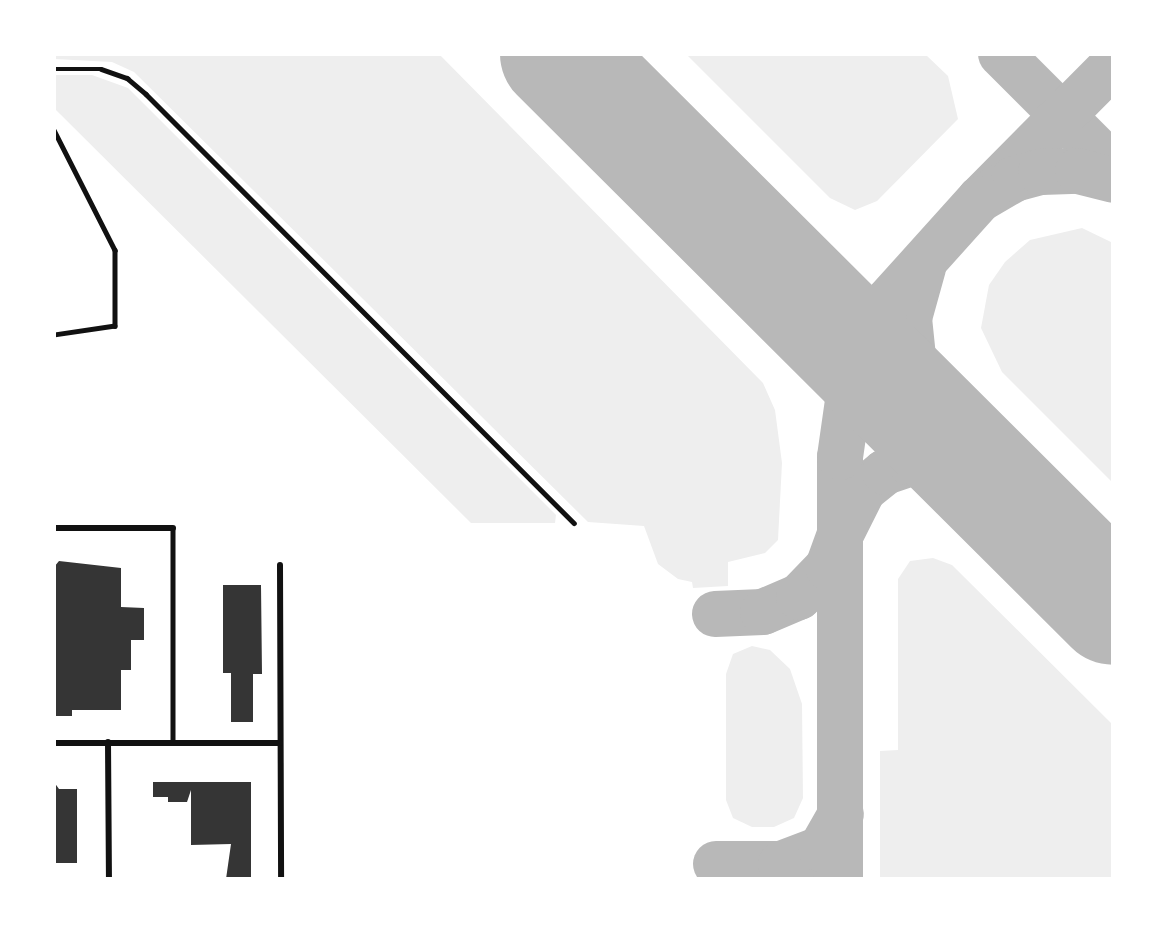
<!DOCTYPE html>
<html>
<head>
<meta charset="utf-8">
<style>
  body { margin:0 }
  #map { position:relative; width:1167px; height:933px; overflow:hidden; background:#fff; font-family:Barlow,sans-serif }
  div>[style] { position:absolute }
  .green>* { inset:0; background:#eee }
  .taxiway>* { height:46px; margin:-23px; padding:0 23px; transform-origin:23px; border-radius:23px; background:#b8b8b8 }
  .runway>* { height:116px; margin:-58px; padding:0 58px; transform-origin:58px; border-radius:58px; background:#b8b8b8 }
  .building>* { inset:0; background:#353535 }
  .service>* { height:4.5px; margin:-2.25px; padding:0 2.25px; transform-origin:2.25px; border-radius:2.25px; background:#111 }
  .minor>* { height:6px; margin:-3px; padding:0 3px; transform-origin:3px; border-radius:3px; background:#111 }
  span { translate:-50% -50%; white-space:nowrap; text-align:center; line-height:1.15; -webkit-text-stroke:6px #fff; paint-order:stroke }
  .frame { position:absolute; inset:0; border:56px solid #fff; pointer-events:none }
</style>
</head>
<body>
<div id="map">
  <div class="green">
    <i style="clip-path:polygon(54px 54px,439px 54px,763px 383px,775px 410px,782px 463px,778px 540px,765px 553px,728px 562px,728px 586px,693px 588px,692px 582px,678px 579px,658px 564px,644px 526px,588px 522px,134px 72px,112px 62px,54px 59px)"></i>
    <i style="clip-path:polygon(686px 54px,925px 54px,948px 76px,958px 119px,877px 201px,855px 210px,830px 198px)"></i>
    <i style="clip-path:polygon(54px 75px,92px 75px,128px 88px,556px 515px,555px 523px,471px 523px,54px 108px)"></i>
    <i style="clip-path:polygon(1082px 228px,1113px 243px,1113px 483px,1002px 372px,981px 328px,989px 285px,1005px 262px,1030px 240px)"></i>
    <i style="clip-path:polygon(933px 558px,952px 565px,1113px 725px,1113px 879px,880px 879px,880px 751px,898px 750px,898px 579px,910px 561px)"></i>
    <i style="clip-path:polygon(752px 646px,770px 650px,790px 669px,802px 704px,803px 798px,794px 818px,774px 827px,752px 827px,733px 818px,726px 800px,726px 674px,733px 654px)"></i>
  </div>
  <div class="taxiway">
    <i style="left:596px;top:54px;width:54px;rotate:67.2deg"></i>
    <i style="left:617px;top:104px;width:51px;rotate:52.2deg"></i>
    <i style="left:1001px;top:54px;width:158px;rotate:45deg"></i>
    <i style="left:1113px;top:65px;width:189px;rotate:134.8deg"></i>
    <i style="left:980px;top:199px;width:39px;rotate:-30deg"></i>
    <i style="left:1014px;top:179px;width:28px;rotate:-15deg"></i>
    <i style="left:1041px;top:172px;width:37px;rotate:-2deg"></i>
    <i style="left:1078px;top:171px;width:36px;rotate:14deg"></i>
    <i style="left:841px;top:534px;width:49px;rotate:-63.4deg"></i>
    <i style="left:863px;top:490px;width:28px;rotate:-39deg"></i>
    <i style="left:885px;top:472px;width:28px;rotate:-19deg"></i>
    <i style="left:911px;top:463px;width:51px;rotate:6.7deg"></i>
    <i style="left:962px;top:469px;width:61px;rotate:37.1deg"></i>
    <i style="left:1011px;top:506px;width:104px;rotate:-133.1deg"></i>
    <i style="left:940px;top:430px;width:50px;rotate:-118.6deg"></i>
    <i style="left:916px;top:386px;width:68px;rotate:-95.9deg"></i>
    <i style="left:909px;top:318px;width:52px;rotate:-74.4deg"></i>
    <i style="left:715px;top:614px;width:48px;rotate:-2.4deg"></i>
    <i style="left:763px;top:612px;width:39px;rotate:-23deg"></i>
    <i style="left:799px;top:597px;width:42px;rotate:-46deg"></i>
    <i style="left:828px;top:567px;width:32px;rotate:-70deg"></i>
    <i style="left:716px;top:864px;width:65px"></i>
    <i style="left:821px;top:879px;width:20px;rotate:-147deg"></i>
    <i style="left:804px;top:868px;width:23px;rotate:-170deg"></i>
    <i style="left:781px;top:864px;width:43px;rotate:-20.6deg"></i>
    <i style="left:821px;top:849px;width:40px;rotate:-60.3deg"></i>
    <i style="left:840px;top:879px;width:422px;rotate:-90deg"></i>
    <i style="left:840px;top:457px;width:64px;rotate:-81.9deg"></i>
    <i style="left:849px;top:394px;width:102px;rotate:-66.9deg"></i>
    <i style="left:889px;top:300px;width:136px;rotate:-48deg"></i>
  </div>
  <div class="runway">
    <i style="left:558px;top:54px;width:783px;rotate:44.9deg"></i>
  </div>
  <div class="building">
    <i style="clip-path:polygon(59px 561px,121px 568px,121px 607px,144px 608px,144px 640px,131px 640px,131px 670px,121px 670px,121px 710px,72px 710px,72px 716px,54px 716px,54px 567px)"></i>
    <i style="clip-path:polygon(223px 585px,261px 585px,262px 674px,253px 674px,253px 722px,231px 722px,231px 673px,223px 673px)"></i>
    <i style="clip-path:polygon(54px 782px,59px 789px,77px 789px,77px 863px,54px 863px)"></i>
    <i style="clip-path:polygon(153px 782px,251px 782px,251px 879px,226px 879px,231px 844px,191px 845px,191px 790px,187px 802px,168px 802px,168px 797px,153px 797px)"></i>
  </div>
  <div class="service">
    <i style="left:54px;top:69px;width:47px"></i>
    <i style="left:101px;top:69px;width:28px;rotate:19deg"></i>
    <i style="left:127px;top:78px;width:25px;rotate:40deg"></i>
    <i style="left:146px;top:94px;width:606px;rotate:45.07deg"></i>
    <i style="left:54px;top:130px;width:135px;rotate:63.1deg"></i>
    <i style="left:115px;top:250px;width:76px;rotate:90deg"></i>
    <i style="left:115px;top:326px;width:62px;rotate:171.6deg"></i>
    <i style="left:173px;top:528px;width:215px;rotate:90deg"></i>
  </div>
  <div class="minor">
    <i style="left:54px;top:528px;width:119px"></i>
    <i style="left:280px;top:565px;width:314px;rotate:89.8deg"></i>
    <i style="left:108px;top:742px;width:137px;rotate:89.6deg"></i>
    <i style="left:54px;top:743px;width:226px"></i>
  </div>
  <div class="frame"></div>
</div>
</body>
</html>
